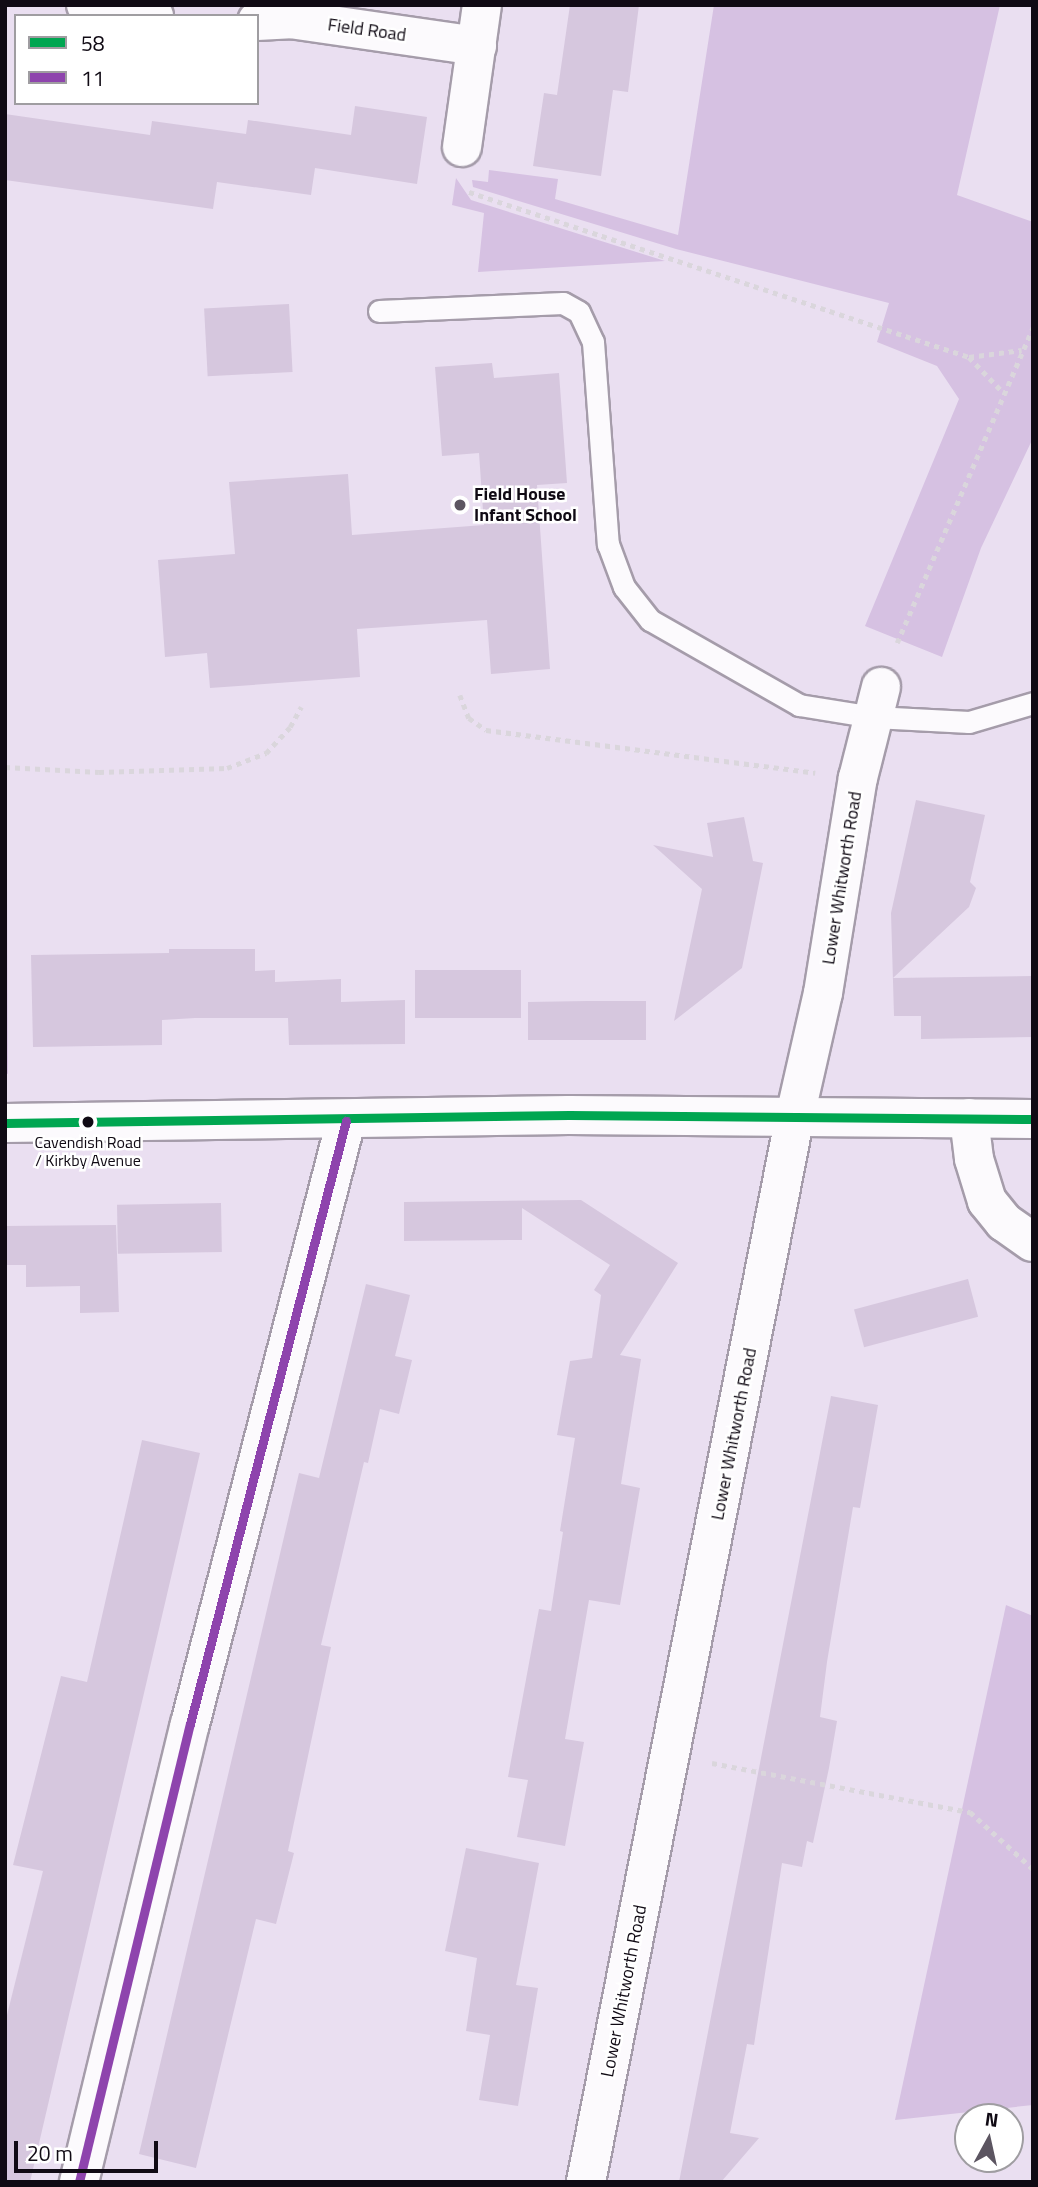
<!DOCTYPE html>
<html>
<head>
<meta charset="utf-8">
<style>
  body { margin:0 }
  #map { position:relative; width:1038px; height:2187px; overflow:hidden; background:#eadff1; font-family:"Titillium Web",sans-serif }
  div>[style] { position:absolute }
  .green>* { inset:0; background:#d6c1e2 }
  .building>* { inset:0; background:#d6c7de; transform-origin:0 0 }
  .path>* { height:4.5px; margin-top:-2.25px; transform-origin:0; background:repeating-linear-gradient(90deg,#dad6dc 0 5px,transparent 0 10px) }
  .roads { filter:drop-shadow(2px 0 #a59caa) drop-shadow(-2px 0 #a59caa) drop-shadow(0 2px #a59caa) drop-shadow(0 -2px #a59caa) }
  .service>* { height:21px; margin:-10.5px; padding:0 10.5px; transform-origin:10.5px; border-radius:10.5px; background:#fcfafd }
  .minor>* { height:38px; margin:-19px; padding:0 19px; transform-origin:19px; border-radius:19px; background:#fcfafd }
  .tertiary>* { height:38px; margin:-19px; padding:0 19px; transform-origin:19px; border-radius:19px; background:#fcfafd }
  .bus-1>* { height:9px; margin:-4.5px; padding:0 4.5px; transform-origin:4.5px; border-radius:4.5px; background:#00a651 }
  .bus-2>* { height:9px; margin:-4.5px; padding:0 4.5px; transform-origin:4.5px; border-radius:4.5px; background:#8e44ad }
  .dots>* { width:19px; height:19px; translate:-50% -50%; box-sizing:border-box; border:4px solid #fff; border-radius:50% }
  span { translate:-50% -50%; white-space:nowrap; text-align:center; line-height:1.15; -webkit-text-stroke:5px #fff; paint-order:stroke }
  .bus-label { font-size:16px; color:#100a14 }
  .street-label { font-size:18px; color:#100a14 }
  .poi-label { font-size:18px; color:#100a14; font-weight:700 }
  .left { translate:0 -50%; text-align:left }
  .frame { position:absolute; inset:0; border:7px solid #100a14; pointer-events:none }
  .legend { position:absolute; left:14px; top:14px; width:245px; height:91px; box-sizing:border-box; background:#fff; border:2px solid #9f9da1; margin:0; padding:9px 12px; list-style:none; font-size:21px; color:#100a14 }
  .legend li { display:flex; align-items:center; gap:14px; height:35px }
  .legend b { width:35px; border:2px solid #9f9da1 }
  .north { position:absolute; left:954px; top:2103px; width:70px; height:70px; box-sizing:border-box; background:#fff; border:2px solid #9f9da1; border-radius:50%; rotate:8deg; font-size:19px; font-weight:700; line-height:28px; text-align:center; color:#100a14 }
  .north::after { content:''; display:block; margin:auto; width:24px; height:32px; background:#5c5561; clip-path:polygon(50% 0,100% 100%,50% 72%,0 100%) }
  .scale { position:absolute; left:14px; top:2141px; width:144px; height:32px; box-sizing:border-box; border:4px solid #100a14; border-top:0; padding-left:9px; font-size:21px; line-height:24px; white-space:nowrap; color:#100a14; -webkit-text-stroke:5px #fff; paint-order:stroke }
</style>
</head>
<body>
<div id="map">
  <div class="green">
    <i style="clip-path:polygon(714px 5px,1000px 5px,957px 195px,1033px 222px,1033px 438px,981px 548px,942px 657px,865px 626px,959px 399px,937px 366px,877px 342px,889px 303px,676px 249px,473px 187px,472px 180px,488px 182px,489px 170px,558px 179px,555px 199px,678px 235px)"></i>
    <i style="clip-path:polygon(456px 178px,471px 200px,665px 261px,478px 272px,484px 213px,452px 205px)"></i>
    <i style="clip-path:polygon(5px 873px,7px 873px,8px 1074px,5px 1073px)"></i>
    <i style="clip-path:polygon(1006px 1605px,1033px 1616px,1033px 2105px,895px 2120px)"></i>
  </div>
  <div class="building">
    <i style="clip-path:polygon(570px 5px,639px 5px,628px 92px,613px 90px,601px 176px,533px 166px,544px 93px,557px 95px)"></i>
    <i style="clip-path:polygon(355px 106px,427px 117px,417px 184px,315px 168px,311px 195px,217px 182px,213px 209px,5px 180px,5px 114px,150px 135px,152px 121px,246px 134px,248px 120px,351px 135px)"></i>
    <i style="left:289px;top:304px;width:68px;height:85px;rotate:87deg"></i>
    <i style="clip-path:polygon(492px 363px,494px 378px,559px 373px,567px 483px,537px 485px,550px 669px,491px 674px,487px 620px,357px 629px,360px 677px,210px 688px,207px 653px,165px 657px,158px 560px,235px 554px,229px 482px,348px 474px,352px 535px,484px 525px,479px 453px,442px 456px,435px 367px)"></i>
    <i style="clip-path:polygon(916px 800px,985px 815px,970px 882px,976px 888px,969px 907px,893px 978px,1033px 976px,1033px 1037px,921px 1039px,921px 1016px,894px 1016px,891px 913px)"></i>
    <i style="clip-path:polygon(744px 817px,753px 861px,763px 863px,742px 968px,674px 1021px,702px 889px,653px 845px,713px 857px,707px 823px)"></i>
    <i style="clip-path:polygon(169px 949px,255px 949px,255px 971px,275px 970px,275px 982px,341px 979px,341px 1002px,405px 1000px,405px 1044px,289px 1045px,288px 1018px,195px 1018px,162px 1020px,162px 1045px,33px 1047px,31px 955px,169px 953px)"></i>
    <i style="left:521px;top:970px;width:48px;height:106px;rotate:90deg"></i>
    <i style="clip-path:polygon(587px 1001px,646px 1001px,646px 1040px,528px 1040px,528px 1002px)"></i>
    <i style="clip-path:polygon(581px 1200px,678px 1263px,620px 1355px,641px 1359px,621px 1484px,640px 1488px,620px 1605px,589px 1600px,565px 1739px,584px 1742px,565px 1846px,517px 1837px,528px 1780px,508px 1777px,539px 1609px,551px 1611px,563px 1532px,560px 1531px,575px 1438px,557px 1435px,570px 1361px,592px 1358px,601px 1295px,594px 1290px,610px 1265px,522px 1208px,522px 1240px,404px 1241px,404px 1202px)"></i>
    <i style="left:221px;top:1203px;width:49px;height:104px;rotate:89deg"></i>
    <i style="clip-path:polygon(116px 1225px,119px 1312px,80px 1313px,80px 1286px,26px 1287px,26px 1265px,5px 1265px,5px 1226px)"></i>
    <i style="left:968px;top:1279px;width:39px;height:118px;rotate:75deg"></i>
    <i style="clip-path:polygon(366px 1284px,410px 1295px,395px 1356px,412px 1360px,399px 1414px,380px 1409px,368px 1463px,364px 1462px,321px 1645px,331px 1647px,288px 1851px,294px 1853px,276px 1924px,256px 1919px,196px 2168px,139px 2154px,299px 1473px,319px 1478px)"></i>
    <i style="clip-path:polygon(831px 1396px,878px 1405px,860px 1508px,853px 1507px,827px 1662px,820px 1717px,837px 1721px,829px 1768px,813px 1843px,807px 1841px,802px 1867px,782px 1863px,754px 2045px,747px 2044px,730px 2133px,759px 2138px,721px 2182px,679px 2182px)"></i>
    <i style="clip-path:polygon(142px 1440px,200px 1453px,30px 2182px,5px 2182px,5px 2023px,43px 1871px,13px 1865px,61px 1676px,87px 1682px)"></i>
    <i style="clip-path:polygon(466px 1848px,539px 1863px,516px 1985px,538px 1988px,518px 2106px,479px 2100px,490px 2035px,466px 2031px,477px 1958px,445px 1951px)"></i>
  </div>
  <div class="path">
    <i style="left:469px;top:192px;width:527px;rotate:18.26deg"></i>
    <i style="left:969px;top:357px;width:53px;rotate:-7.5deg"></i>
    <i style="left:969px;top:357px;width:47px;rotate:45.9deg"></i>
    <i style="left:897px;top:643px;width:344px;rotate:-66.7deg"></i>
    <i style="left:460px;top:695px;width:25px;rotate:69deg"></i>
    <i style="left:469px;top:718px;width:21px;rotate:35deg"></i>
    <i style="left:486px;top:730px;width:332px;rotate:7.4deg"></i>
    <i style="left:5px;top:767px;width:94px;rotate:3deg"></i>
    <i style="left:99px;top:772px;width:128px;rotate:-1.8deg"></i>
    <i style="left:227px;top:768px;width:42px;rotate:-21deg"></i>
    <i style="left:266px;top:753px;width:35px;rotate:-47deg"></i>
    <i style="left:290px;top:727px;width:23px;rotate:-61deg"></i>
    <i style="left:712px;top:1763px;width:263px;rotate:10.8deg"></i>
    <i style="left:970px;top:1812px;width:85px;rotate:42.1deg"></i>
  </div>
  <div class="roads">
    <div class="service">
      <i style="left:379px;top:311px;width:184px;rotate:-2.5deg"></i>
      <i style="left:563px;top:303px;width:18px;rotate:29deg"></i>
      <i style="left:579px;top:312px;width:33px;rotate:65deg"></i>
      <i style="left:593px;top:342px;width:203px;rotate:85.8deg"></i>
      <i style="left:608px;top:544px;width:46px;rotate:69.6deg"></i>
      <i style="left:624px;top:587px;width:42px;rotate:51.8deg"></i>
      <i style="left:650px;top:620px;width:172px;rotate:29.7deg"></i>
      <i style="left:799px;top:705px;width:76px;rotate:9.1deg"></i>
      <i style="left:874px;top:717px;width:95px;rotate:3deg"></i>
      <i style="left:969px;top:722px;width:67px;rotate:-16.5deg"></i>
    </div>
    <div class="minor">
      <i style="left:86px;top:5px;width:69px;rotate:9.2deg"></i>
      <i style="left:257px;top:21px;width:33px;rotate:-3deg"></i>
      <i style="left:290px;top:19px;width:189px;rotate:8.2deg"></i>
      <i style="left:462px;top:147px;width:143px;rotate:-82deg"></i>
      <i style="left:969px;top:1118px;width:41px;rotate:83deg"></i>
      <i style="left:974px;top:1159px;width:44px;rotate:72.8deg"></i>
      <i style="left:987px;top:1201px;width:27px;rotate:51deg"></i>
      <i style="left:1004px;top:1222px;width:35px;rotate:35deg"></i>
      <i style="left:79px;top:2182px;width:471px;rotate:-76.4deg"></i>
      <i style="left:190px;top:1724px;width:623px;rotate:-75.5deg"></i>
      <i style="left:586px;top:2182px;width:1086px;rotate:-78.91deg"></i>
      <i style="left:795px;top:1116px;width:126px;rotate:-77.2deg"></i>
      <i style="left:823px;top:993px;width:218px;rotate:-80.8deg"></i>
      <i style="left:858px;top:778px;width:94px;rotate:-75.8deg"></i>
    </div>
    <div class="tertiary">
      <i style="left:5px;top:1123px;width:564px;rotate:-0.81deg"></i>
      <i style="left:569px;top:1115px;width:464px;rotate:0.5deg"></i>
    </div>
  </div>
  <div class="bus-1">
    <i style="left:5px;top:1123px;width:564px;rotate:-0.81deg"></i>
    <i style="left:569px;top:1115px;width:464px;rotate:0.5deg"></i>
  </div>
  <div class="bus-2">
    <i style="left:79px;top:2182px;width:471px;rotate:-76.4deg"></i>
    <i style="left:190px;top:1724px;width:623px;rotate:-75.5deg"></i>
  </div>
  <div class="dots">
    <i style="left:460px;top:505px;background:#5c5561"></i>
    <i style="left:88px;top:1122px;background:#100a14"></i>
  </div>
  <div class="bus-label">
    <span style="left:88px;top:1151px">Cavendish Road<br>/ Kirkby Avenue</span>
  </div>
  <div class="street-label">
    <span style="left:367px;top:30px;rotate:8deg">Field Road</span>
    <span style="left:842px;top:878px;rotate:-81deg">Lower Whitworth Road</span>
    <span style="left:734px;top:1434px;rotate:-79deg">Lower Whitworth Road</span>
    <span style="left:624px;top:1991px;rotate:-79deg">Lower Whitworth Road</span>
  </div>
  <div class="poi-label">
    <span class="left" style="left:474px;top:505px">Field House<br>Infant School</span>
  </div>
  <div class="frame"></div>
  <ul class="legend">
  <li><b style="height:9px;background:#00a651"></b>58</li>
  <li><b style="height:9px;background:#8e44ad"></b>11</li>
  </ul>
  <div class="north">N</div>
  <div class="scale">20 m</div>
</div>
</body>
</html>
